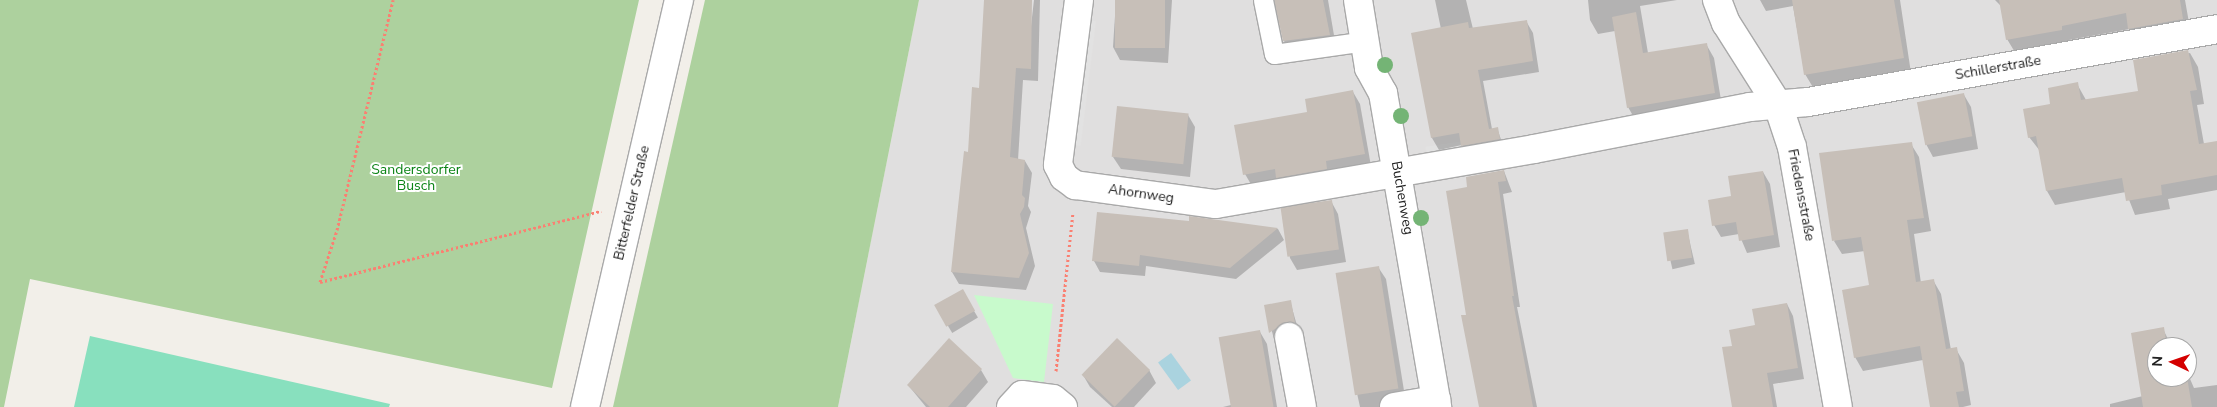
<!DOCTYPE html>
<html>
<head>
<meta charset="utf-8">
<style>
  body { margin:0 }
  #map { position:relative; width:2217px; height:407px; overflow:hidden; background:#f2efe9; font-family:"Nunito Sans",sans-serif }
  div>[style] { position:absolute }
  .residential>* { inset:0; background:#e0dfdf }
  .forest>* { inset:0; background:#add19e }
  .park>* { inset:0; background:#c8facc }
  .pitch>* { inset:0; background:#88e0be }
  .parking>* { inset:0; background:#e2e2e2; transform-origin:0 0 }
  .water>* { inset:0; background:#aad3df; transform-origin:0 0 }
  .shadow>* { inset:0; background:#0003; transform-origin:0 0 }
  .building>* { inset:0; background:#c7bfb8; transform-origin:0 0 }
  .path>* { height:3px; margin-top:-1.5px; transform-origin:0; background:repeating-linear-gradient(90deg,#fa8072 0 2.5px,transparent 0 5px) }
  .roads { filter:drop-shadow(1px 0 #a9a9a9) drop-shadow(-1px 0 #a9a9a9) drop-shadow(0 1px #a9a9a9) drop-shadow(0 -1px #a9a9a9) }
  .service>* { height:19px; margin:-9.5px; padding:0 9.5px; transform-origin:9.5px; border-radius:9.5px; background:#fff }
  .minor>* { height:28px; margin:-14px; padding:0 14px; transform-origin:14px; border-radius:14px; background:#fff }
  .tertiary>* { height:28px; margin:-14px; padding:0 14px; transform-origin:14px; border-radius:14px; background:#fff }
  .trees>* { width:16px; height:16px; margin:-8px; border-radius:50%; background:#74b475 }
  span { translate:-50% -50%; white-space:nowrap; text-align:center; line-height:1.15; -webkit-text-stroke:4px #fff; paint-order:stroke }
  .street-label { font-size:14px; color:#222 }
  .park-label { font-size:14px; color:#0c8416 }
  .north { position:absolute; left:2147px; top:337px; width:50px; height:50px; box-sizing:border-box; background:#fff; border:1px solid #a7a7a7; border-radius:50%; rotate:273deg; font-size:14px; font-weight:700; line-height:20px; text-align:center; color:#222 }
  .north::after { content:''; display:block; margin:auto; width:18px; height:22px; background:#d40000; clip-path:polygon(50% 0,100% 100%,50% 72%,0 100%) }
</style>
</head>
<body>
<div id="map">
  <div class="residential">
    <i style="clip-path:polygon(evenodd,919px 0,2217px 0,2217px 407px,838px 407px,919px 0,2157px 347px,2187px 347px,2187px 377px,2157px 377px,2157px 347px)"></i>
  </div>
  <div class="forest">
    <i style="clip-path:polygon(0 0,639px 0,552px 388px,30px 279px,4px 407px,0 407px)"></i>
    <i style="clip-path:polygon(705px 0,919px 0,838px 407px,613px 407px)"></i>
  </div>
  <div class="park">
    <i style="clip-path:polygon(974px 295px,1053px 304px,1044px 382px,1013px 378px)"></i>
  </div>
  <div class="pitch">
    <i style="clip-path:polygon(90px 336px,390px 404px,389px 407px,74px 407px)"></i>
  </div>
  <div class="parking">
    <i style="left:1088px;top:20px;width:8px;height:126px;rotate:7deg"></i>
    <i style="left:1480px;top:139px;width:15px;height:55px;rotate:82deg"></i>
  </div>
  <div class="water">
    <i style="left:1171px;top:353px;width:34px;height:16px;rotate:54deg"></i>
  </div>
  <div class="shadow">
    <i style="clip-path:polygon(993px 0,1031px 0,1031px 26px,1034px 0,1040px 0,1038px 81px,1023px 80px,1018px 160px,1025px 161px,1032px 173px,1028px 206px,1031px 212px,1026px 228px,1035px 266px,1026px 290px,959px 284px,952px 272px)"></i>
    <i style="clip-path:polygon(1116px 0,1172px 0,1168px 63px,1120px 60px,1113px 47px)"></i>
    <i style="clip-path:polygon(1275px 0,1328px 0,1336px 47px,1291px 53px,1284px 41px)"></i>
    <i style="clip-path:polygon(1435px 0,1466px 0,1473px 29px,1526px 21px,1533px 33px,1539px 72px,1483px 81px,1492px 129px,1497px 128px,1505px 151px,1469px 157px,1462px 145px,1439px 150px,1432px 138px,1413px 34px,1441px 29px)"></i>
    <i style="clip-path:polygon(1588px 0,1677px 0,1640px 6px,1648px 53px,1706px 44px,1714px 58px,1722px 106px,1636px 121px,1628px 107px,1615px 31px,1598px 34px,1590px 20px)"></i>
    <i style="clip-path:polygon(1760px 0,1900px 0,1911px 73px,1814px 89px,1805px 74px,1793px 6px,1766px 11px)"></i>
    <i style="clip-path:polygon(1995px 0,2185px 0,2191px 34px,2138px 43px,2130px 29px,2069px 40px,2070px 45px,2016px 54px,2007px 39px,2002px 7px)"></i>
    <i style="clip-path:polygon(2190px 53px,2198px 67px,2204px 104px,2197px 105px,2204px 144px,2217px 142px,2217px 190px,2168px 199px,2170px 209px,2135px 215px,2126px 192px,2055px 205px,2047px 191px,2040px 151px,2029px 137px,2052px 105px,2077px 84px,2086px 100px,2140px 92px,2135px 61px)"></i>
    <i style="clip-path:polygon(1353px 92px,1360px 104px,1371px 166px,1252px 186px,1245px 174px)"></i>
    <i style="clip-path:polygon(1964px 95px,1971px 107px,1978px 149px,1933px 157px,1926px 144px)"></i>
    <i style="clip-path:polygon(1188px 115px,1195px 127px,1190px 177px,1121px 169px,1113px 157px)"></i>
    <i style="clip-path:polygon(1911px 144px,1919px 157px,1931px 231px,1914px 234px,1921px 283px,1933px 280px,1941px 294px,1951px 350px,1956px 349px,1964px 363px,1971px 405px,1963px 407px,1931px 407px,1923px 360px,1863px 371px,1855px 357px,1871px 286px,1865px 251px,1842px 254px,1834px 241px)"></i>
    <i style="clip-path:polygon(1504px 171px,1512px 192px,1503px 194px,1520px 307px,1517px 307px,1537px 407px,1480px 407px,1467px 316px,1469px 188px)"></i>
    <i style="clip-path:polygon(1763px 172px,1770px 184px,1780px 247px,1747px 253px,1739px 234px,1721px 237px,1714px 225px,1733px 197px)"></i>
    <i style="clip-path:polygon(1331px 201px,1338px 214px,1346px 262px,1297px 270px,1290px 258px,1282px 210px)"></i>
    <i style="clip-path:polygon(1191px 218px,1278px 229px,1284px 240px,1236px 279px,1146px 266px,1145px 276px,1100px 272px,1094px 261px,1190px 222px)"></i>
    <i style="left:1687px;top:230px;width:35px;height:23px;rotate:77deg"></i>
    <i style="clip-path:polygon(1378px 267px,1386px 279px,1406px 403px,1392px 407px,1360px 407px,1355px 384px)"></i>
    <i style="left:962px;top:291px;width:31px;height:30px;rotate:59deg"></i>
    <i style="clip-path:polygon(1290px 301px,1298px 329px,1290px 328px,1274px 339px,1265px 306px)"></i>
    <i style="clip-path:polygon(1787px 304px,1793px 316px,1804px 379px,1773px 384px,1777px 407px,1734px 407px,1734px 347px)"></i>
    <i style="clip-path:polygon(2163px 329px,2172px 347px,2157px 347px,2157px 377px,2187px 377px,2187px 372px,2194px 388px,2217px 385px,2217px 407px,2110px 407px,2110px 404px,2143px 396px,2133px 334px)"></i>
    <i style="clip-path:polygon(1260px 332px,1267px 344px,1277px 407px,1223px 407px,1231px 405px)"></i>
    <i style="clip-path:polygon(981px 370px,988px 382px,966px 407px,926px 407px,908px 385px)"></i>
    <i style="clip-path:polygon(1149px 370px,1156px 383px,1134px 407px,1112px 407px,1090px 387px,1083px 375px)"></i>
  </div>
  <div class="building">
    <i style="clip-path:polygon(984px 0,1032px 0,1031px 69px,1016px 68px,1010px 157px,1025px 160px,1022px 195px,1025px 198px,1024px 207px,1020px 214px,1029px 253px,1019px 278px,951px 272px,964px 151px,968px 152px,972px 87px,979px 88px)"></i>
    <i style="left:1115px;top:0;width:50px;height:48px"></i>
    <i style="clip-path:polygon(1274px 0,1323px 0,1330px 35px,1283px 41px)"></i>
    <i style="clip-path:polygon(1792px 0,1894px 0,1904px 58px,1804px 75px)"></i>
    <i style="clip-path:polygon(1999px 0,2180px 0,2183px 19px,2128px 29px,2126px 13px,2062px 26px,2062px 30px,2006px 40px)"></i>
    <i style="clip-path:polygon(1636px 12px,1643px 53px,1707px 43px,1715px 93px,1627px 108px,1612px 17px)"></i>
    <i style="clip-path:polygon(1527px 20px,1533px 61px,1478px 70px,1489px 129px,1498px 127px,1500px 139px,1461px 146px,1459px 133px,1431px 138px,1411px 33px,1468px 22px,1469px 28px)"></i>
    <i style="clip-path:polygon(2188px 50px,2197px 90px,2190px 91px,2199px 144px,2217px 141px,2217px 175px,2161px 185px,2162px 195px,2126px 201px,2122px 178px,2046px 191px,2036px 136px,2028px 138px,2023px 109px,2050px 104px,2048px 88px,2078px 82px,2081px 100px,2138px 91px,2133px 60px)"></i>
    <i style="clip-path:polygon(1353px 90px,1365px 154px,1326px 161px,1327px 169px,1276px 178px,1275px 169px,1243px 175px,1234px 125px,1307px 112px,1305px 99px)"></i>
    <i style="left:1964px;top:93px;width:44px;height:48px;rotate:79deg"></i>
    <i style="left:1117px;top:106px;width:72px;height:51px;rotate:6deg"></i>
    <i style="clip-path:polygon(1912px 142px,1924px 218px,1907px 220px,1916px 282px,1934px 279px,1946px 349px,1957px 347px,1964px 391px,1956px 392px,1959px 407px,1930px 407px,1920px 346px,1854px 358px,1842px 290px,1869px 285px,1861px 237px,1832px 241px,1819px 153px)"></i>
    <i style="clip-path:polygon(1504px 170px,1506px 181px,1498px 182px,1514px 296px,1512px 296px,1533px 407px,1479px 407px,1461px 315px,1466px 315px,1446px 191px,1467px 187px,1466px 177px)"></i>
    <i style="clip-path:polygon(1763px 171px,1774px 235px,1739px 241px,1736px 222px,1712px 226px,1708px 200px,1731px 196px,1728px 176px)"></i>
    <i style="left:1332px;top:200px;width:50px;height:52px;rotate:82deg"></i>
    <i style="clip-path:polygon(1097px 212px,1189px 221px,1189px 216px,1278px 228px,1230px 268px,1140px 255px,1139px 266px,1092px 261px)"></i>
    <i style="left:1688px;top:229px;width:29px;height:25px;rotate:82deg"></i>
    <i style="left:1379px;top:266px;width:124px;height:44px;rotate:81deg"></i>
    <i style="left:963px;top:289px;width:25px;height:33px;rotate:61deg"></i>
    <i style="clip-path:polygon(1291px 300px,1295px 323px,1286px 322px,1269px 333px,1264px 305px)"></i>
    <i style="clip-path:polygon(1787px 303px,1798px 368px,1767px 373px,1773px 407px,1732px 407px,1722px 347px,1732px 346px,1729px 330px,1755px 325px,1752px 309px)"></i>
    <i style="clip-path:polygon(2164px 327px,2167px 347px,2157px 347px,2157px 377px,2187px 377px,2192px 407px,2143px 407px,2131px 333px)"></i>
    <i style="left:1260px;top:330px;width:78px;height:42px;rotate:80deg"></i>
    <i style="clip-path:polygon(949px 338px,982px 369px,948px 407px,930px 407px,907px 385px)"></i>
    <i style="left:1117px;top:338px;width:46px;height:51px;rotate:44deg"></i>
  </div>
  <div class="path">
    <i style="left:320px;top:282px;width:290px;rotate:-14.2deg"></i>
    <i style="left:320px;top:282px;width:55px;rotate:-71.9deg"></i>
    <i style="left:337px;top:230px;width:237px;rotate:-76.3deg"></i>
    <i style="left:1056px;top:371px;width:159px;rotate:-83.9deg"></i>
  </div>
  <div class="roads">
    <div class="service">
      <i style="left:1263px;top:0;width:55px;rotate:78.5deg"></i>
      <i style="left:1274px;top:54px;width:92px;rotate:-8.1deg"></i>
    </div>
    <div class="minor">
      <i style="left:1079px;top:0;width:166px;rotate:97.3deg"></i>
      <i style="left:1058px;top:165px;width:13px;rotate:63deg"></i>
      <i style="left:1064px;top:177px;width:14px;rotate:36deg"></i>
      <i style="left:1075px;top:185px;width:142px;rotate:7.7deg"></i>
      <i style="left:1216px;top:204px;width:323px;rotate:-9.8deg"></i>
      <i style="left:1534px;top:149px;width:220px;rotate:-11deg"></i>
      <i style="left:1750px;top:107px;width:58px;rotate:-4.9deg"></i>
      <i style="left:1808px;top:102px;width:415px;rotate:-10.1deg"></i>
      <i style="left:1358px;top:0;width:69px;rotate:80.8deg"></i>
      <i style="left:1369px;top:68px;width:29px;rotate:61deg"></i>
      <i style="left:1383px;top:93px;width:319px;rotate:80.2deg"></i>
      <i style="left:1717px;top:0;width:25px;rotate:69deg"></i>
      <i style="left:1726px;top:23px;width:97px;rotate:57.6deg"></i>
      <i style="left:1778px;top:105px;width:44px;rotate:71.6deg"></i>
      <i style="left:1792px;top:147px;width:264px;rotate:80deg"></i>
      <i style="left:1289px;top:337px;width:71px;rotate:79.5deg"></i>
      <i style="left:1011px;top:407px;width:16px;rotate:-47deg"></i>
      <i style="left:1022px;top:395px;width:31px;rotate:7deg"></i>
      <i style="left:1053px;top:399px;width:13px;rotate:39deg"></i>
      <i style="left:1394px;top:407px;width:43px;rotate:-9.5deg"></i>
    </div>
    <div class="tertiary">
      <i style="left:585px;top:407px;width:418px;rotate:-77deg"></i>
    </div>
  </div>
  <div class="trees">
    <i style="left:1385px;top:65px"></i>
    <i style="left:1401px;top:116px"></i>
    <i style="left:1421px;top:218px"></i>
  </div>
  <div class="street-label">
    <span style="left:1998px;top:68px;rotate:-10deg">Schillerstraße</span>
    <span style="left:1141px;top:194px;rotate:8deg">Ahornweg</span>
    <span style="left:1801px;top:195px;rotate:79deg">Friedensstraße</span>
    <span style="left:1402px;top:198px;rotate:80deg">Buchenweg</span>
    <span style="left:632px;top:203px;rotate:-77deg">Bitterfelder Straße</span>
  </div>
  <div class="park-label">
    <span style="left:416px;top:178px">Sandersdorfer<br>Busch</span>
  </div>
  <div class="north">N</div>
</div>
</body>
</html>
